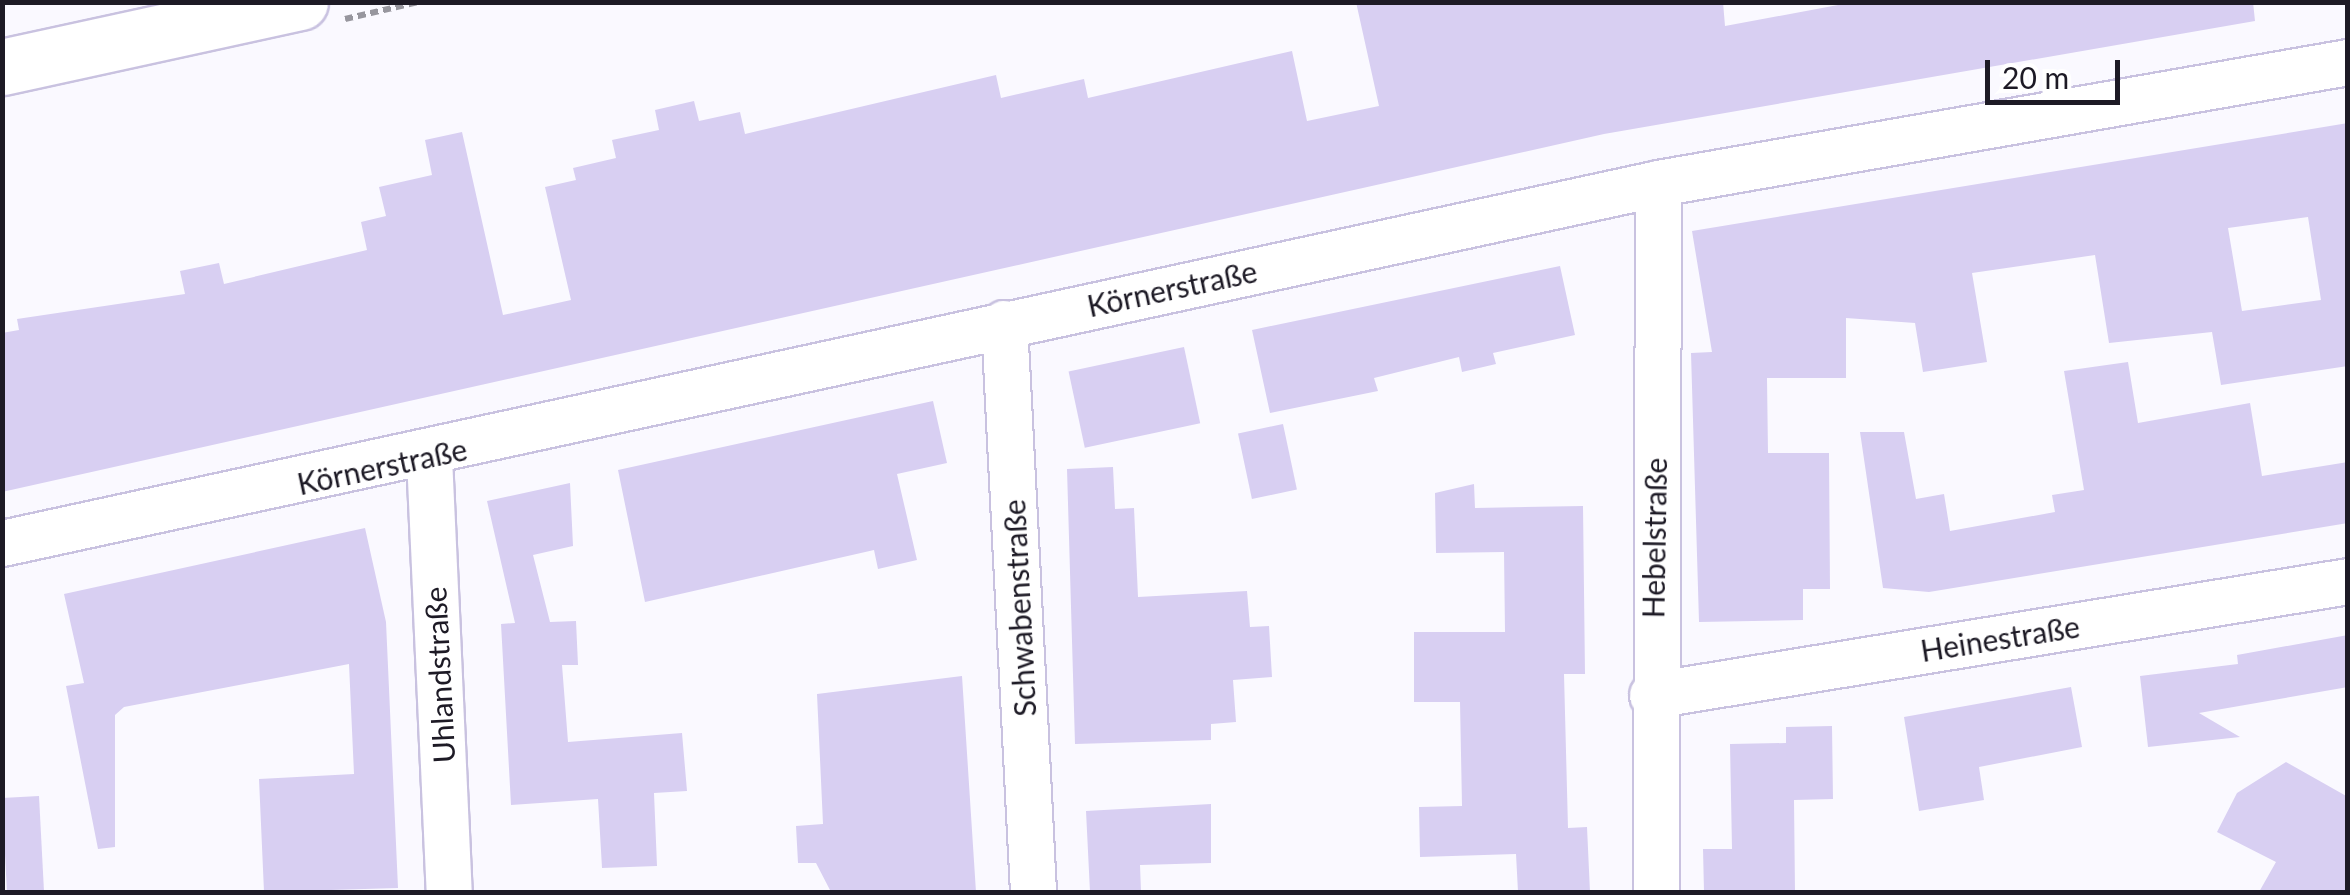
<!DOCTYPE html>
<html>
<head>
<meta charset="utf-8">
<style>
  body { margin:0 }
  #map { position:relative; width:2350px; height:895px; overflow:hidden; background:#faf9ff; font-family:Lato,sans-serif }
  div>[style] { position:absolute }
  .building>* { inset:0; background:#d8cff2; transform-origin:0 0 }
  .path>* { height:6px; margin-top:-3px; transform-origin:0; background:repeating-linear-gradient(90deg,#97969e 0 8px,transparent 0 13px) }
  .roads { filter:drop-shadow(2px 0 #c9c2e0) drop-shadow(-2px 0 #c9c2e0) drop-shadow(0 2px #c9c2e0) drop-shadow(0 -2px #c9c2e0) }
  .minor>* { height:45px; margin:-22.5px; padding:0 22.5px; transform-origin:22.5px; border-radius:22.5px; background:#fff }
  .tertiary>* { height:55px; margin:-27.5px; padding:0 27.5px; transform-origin:27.5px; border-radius:27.5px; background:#fff }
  span { translate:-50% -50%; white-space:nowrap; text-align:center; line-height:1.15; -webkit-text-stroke:8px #fff; paint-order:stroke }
  .street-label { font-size:30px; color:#1d1a25 }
  .frame { position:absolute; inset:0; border:5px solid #1d1a25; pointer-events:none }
  .scale { position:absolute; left:1985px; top:60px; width:135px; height:45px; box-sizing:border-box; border:5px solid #1d1a25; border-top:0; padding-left:12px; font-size:30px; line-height:35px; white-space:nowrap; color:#1d1a25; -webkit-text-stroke:8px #fff; paint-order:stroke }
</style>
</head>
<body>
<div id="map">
  <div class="building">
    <i style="clip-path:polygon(1356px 2px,1723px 2px,1725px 26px,1854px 2px,2253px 2px,2255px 21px,1604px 134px,2px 492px,2px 333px,19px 330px,17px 319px,185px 294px,180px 271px,219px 263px,224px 284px,367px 250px,361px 222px,386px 216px,379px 187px,432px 175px,425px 140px,462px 132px,503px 315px,571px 300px,545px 187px,576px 180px,573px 168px,616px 158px,612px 140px,659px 130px,655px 110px,694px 101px,699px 121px,740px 112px,745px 134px,996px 75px,1001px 98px,1084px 79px,1088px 98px,1292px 51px,1307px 121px,1379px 106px)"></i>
    <i style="clip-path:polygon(evenodd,2348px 123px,2348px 366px,2221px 385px,2212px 332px,2109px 343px,2095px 255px,1972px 273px,1987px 362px,1923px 372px,1915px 323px,1846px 318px,1846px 378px,1767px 378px,1768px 453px,1829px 453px,1830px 589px,1803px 589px,1803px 620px,1699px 622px,1691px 353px,1712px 352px,1692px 231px,2348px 123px,2308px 217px,2321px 300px,2242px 311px,2228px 228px,2308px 217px)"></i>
    <i style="clip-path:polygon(1560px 266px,1575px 335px,1493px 353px,1496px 364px,1462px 372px,1459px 357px,1374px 378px,1378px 391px,1270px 413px,1252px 330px)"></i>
    <i style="left:1184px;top:347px;width:78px;height:118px;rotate:78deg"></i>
    <i style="clip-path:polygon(2128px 362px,2138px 423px,2250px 403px,2262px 476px,2348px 462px,2348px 523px,1929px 592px,1883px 588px,1860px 432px,1904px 432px,1916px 499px,1944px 494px,1950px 531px,2055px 512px,2052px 495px,2084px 490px,2064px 371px)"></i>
    <i style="clip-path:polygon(933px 401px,947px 463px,897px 474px,917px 560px,878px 569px,874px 550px,645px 602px,618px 470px)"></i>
    <i style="left:1283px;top:424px;width:67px;height:46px;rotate:78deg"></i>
    <i style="clip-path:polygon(1113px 467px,1115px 509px,1134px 508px,1138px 597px,1247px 591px,1250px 627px,1269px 626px,1272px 677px,1233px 680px,1236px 722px,1211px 724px,1211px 740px,1075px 744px,1067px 469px)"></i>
    <i style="clip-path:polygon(570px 483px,573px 546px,533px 555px,550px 622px,576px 621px,578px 665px,562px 665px,568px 742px,682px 733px,687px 791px,654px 793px,657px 866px,602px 868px,598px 799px,511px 805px,501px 624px,515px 623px,487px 501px)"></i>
    <i style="clip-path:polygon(1474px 484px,1475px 508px,1583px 506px,1585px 674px,1564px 674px,1568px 828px,1587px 827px,1590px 892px,1518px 892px,1516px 854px,1420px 857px,1419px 807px,1462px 806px,1460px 702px,1414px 702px,1414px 632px,1505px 632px,1504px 552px,1436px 553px,1435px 493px)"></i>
    <i style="clip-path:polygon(365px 528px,386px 622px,398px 888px,264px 892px,259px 779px,354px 774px,349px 664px,124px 707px,115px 715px,115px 847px,98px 849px,66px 686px,84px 683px,64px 594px)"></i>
    <i style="clip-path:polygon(2348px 635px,2348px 687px,2199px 713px,2240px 737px,2148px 747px,2140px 676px,2238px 664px,2237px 655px)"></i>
    <i style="clip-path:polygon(962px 676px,976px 892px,831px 892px,816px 863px,798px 863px,796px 826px,823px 824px,817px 694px)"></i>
    <i style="clip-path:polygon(2071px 687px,2082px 747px,1979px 767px,1984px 800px,1919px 811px,1904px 717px)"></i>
    <i style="clip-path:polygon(1832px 726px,1833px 799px,1794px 800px,1795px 892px,1704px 892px,1703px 849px,1732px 849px,1730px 744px,1786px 743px,1786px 727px)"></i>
    <i style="clip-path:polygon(2286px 762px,2348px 797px,2348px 892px,2259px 892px,2276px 862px,2217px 832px,2237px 793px)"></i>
    <i style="left:39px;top:796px;width:96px;height:37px;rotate:87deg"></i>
    <i style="clip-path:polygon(1211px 804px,1211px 863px,1140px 865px,1141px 892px,1090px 892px,1086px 811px)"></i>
  </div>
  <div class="path">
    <i style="left:345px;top:19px;width:75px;rotate:-13.1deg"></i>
  </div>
  <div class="roads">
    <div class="minor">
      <i style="left:1004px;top:323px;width:570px;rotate:87.08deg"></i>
      <i style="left:429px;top:457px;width:435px;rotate:87.4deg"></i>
      <i style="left:2px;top:543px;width:1695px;rotate:-12.26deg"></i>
      <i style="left:1658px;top:183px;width:701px;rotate:-9.95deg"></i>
      <i style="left:1652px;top:695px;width:705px;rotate:-9.3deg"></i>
      <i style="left:1656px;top:892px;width:709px;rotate:-89.84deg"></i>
    </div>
    <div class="tertiary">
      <i style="left:2px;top:67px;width:305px;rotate:-12.3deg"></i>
    </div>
  </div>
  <div class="street-label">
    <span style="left:1172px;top:288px;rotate:-12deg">Körnerstraße</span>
    <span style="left:382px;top:466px;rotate:-12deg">Körnerstraße</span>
    <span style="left:1654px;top:538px;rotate:-89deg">Hebelstraße</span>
    <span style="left:1019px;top:608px;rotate:-93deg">Schwabenstraße</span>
    <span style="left:2000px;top:638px;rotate:-9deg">Heinestraße</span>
    <span style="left:439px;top:675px;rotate:-93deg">Uhlandstraße</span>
  </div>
  <div class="frame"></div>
  <div class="scale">20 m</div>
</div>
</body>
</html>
